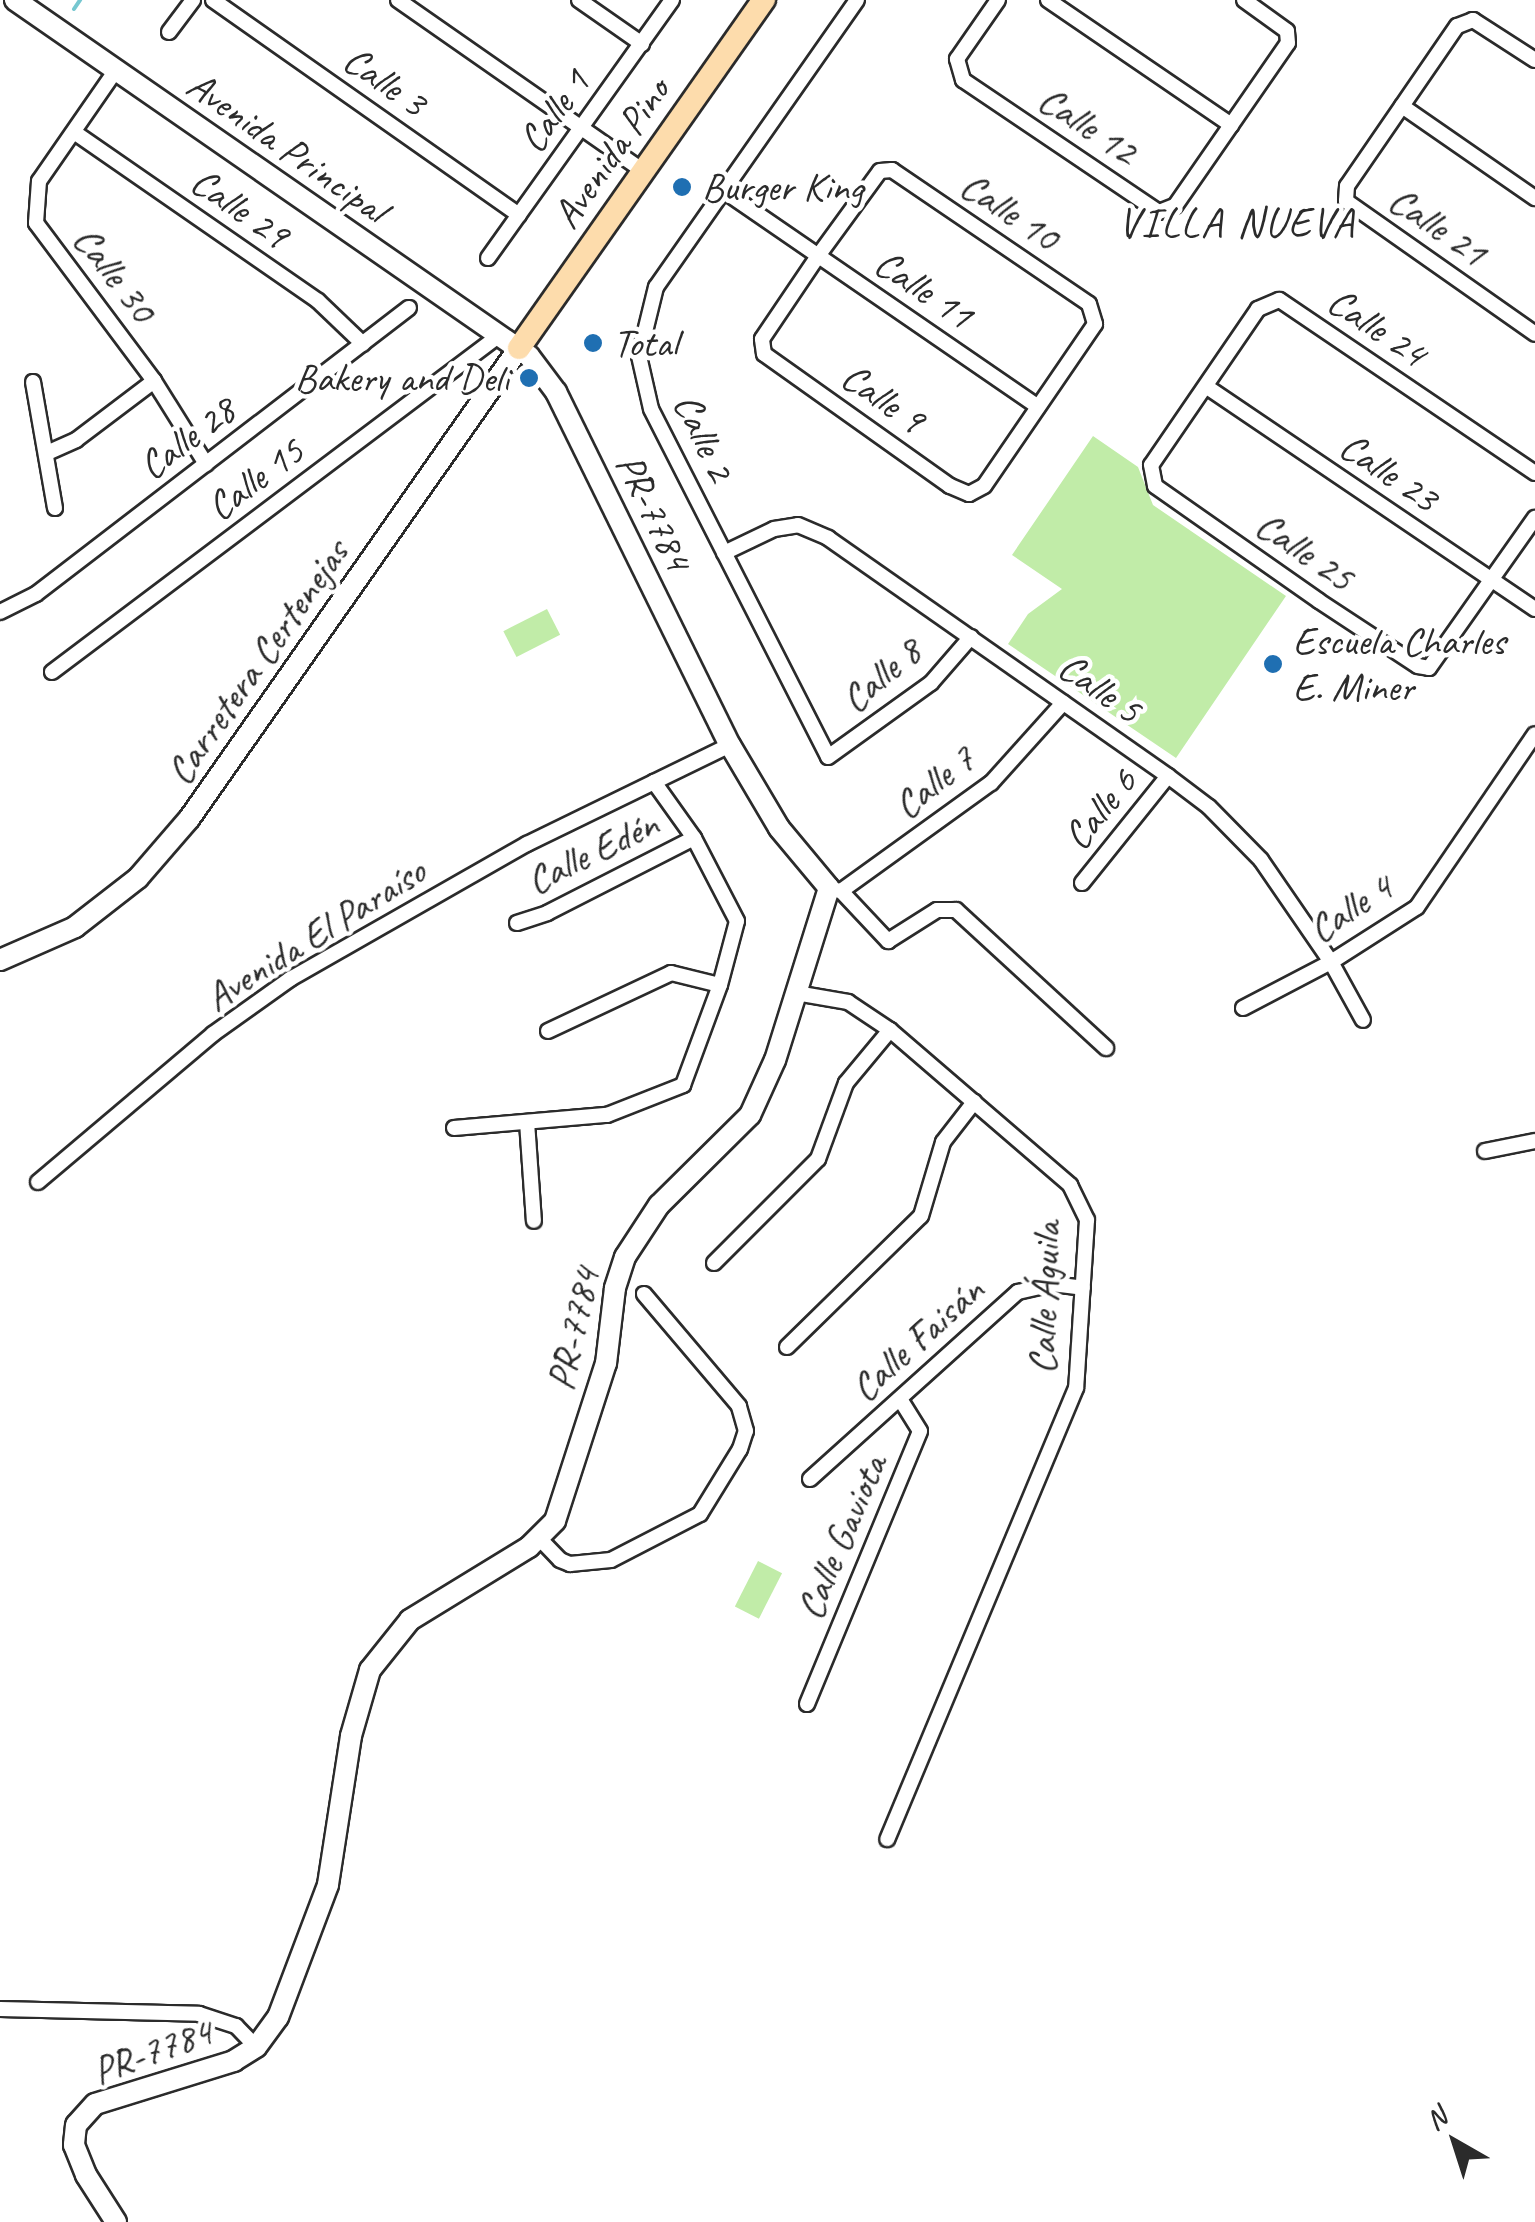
<!DOCTYPE html>
<html>
<head>
<meta charset="utf-8">
<style>
  body { margin:0 }
  #map { position:relative; width:1535px; height:2222px; overflow:hidden; background:#fff; font-family:Caveat,sans-serif }
  div>[style] { position:absolute }
  .green>* { inset:0; background:#c1eca8; transform-origin:0 0 }
  .stream>* { height:4px; margin:-2px; padding:0 2px; transform-origin:2px; border-radius:2px; background:#76c7d0 }
  .roads { filter:drop-shadow(2px 0 #2b2b2b) drop-shadow(-2px 0 #2b2b2b) drop-shadow(0 2px #2b2b2b) drop-shadow(0 -2px #2b2b2b) }
  .street>* { height:14px; margin:-7px; padding:0 7px; transform-origin:7px; border-radius:7px; background:#fff }
  .secondary>* { height:20px; margin:-10px; padding:0 10px; transform-origin:10px; border-radius:10px; background:#fff }
  .primary>* { height:22px; margin:-11px; padding:0 11px; transform-origin:11px; border-radius:11px; background:#fddcac }
  .dots>* { width:28px; height:28px; translate:-50% -50%; box-sizing:border-box; border:5px solid #fff; border-radius:50% }
  span { translate:-50% -50%; white-space:nowrap; text-align:center; line-height:1.15; -webkit-text-stroke:9px #fff; paint-order:stroke }
  .street-label { font-size:40px; color:#2b2b2b }
  .poi-label { font-size:40px; color:#2b2b2b }
  .left { translate:0 -50%; text-align:left }
  .right { translate:-100% -50%; text-align:right }
  .neighbourhood-label { font-size:42px; color:#2b2b2b; letter-spacing:2.5px }
  .north { position:absolute; left:1405px; top:2092px; width:100px; height:100px; -webkit-text-stroke:8px #fff; paint-order:stroke; rotate:321deg; font-size:28px; font-weight:700; line-height:40px; text-align:center; color:#2b2b2b }
  .north::after { content:''; display:block; margin:auto; width:35px; height:45px; background:#2b2b2b; clip-path:polygon(50% 0,100% 100%,50% 72%,0 100%) }
</style>
</head>
<body>
<div id="map">
  <div class="green">
    <i style="clip-path:polygon(1093px 436px,1138px 467px,1153px 505px,1286px 596px,1176px 758px,1008px 644px,1028px 614px,1062px 589px,1012px 555px)"></i>
    <i style="left:547px;top:609px;width:29px;height:49px;rotate:63deg"></i>
    <i style="left:758px;top:1561px;width:27px;height:51px;rotate:27deg"></i>
  </div>
  <div class="stream">
    <i style="left:74px;top:9px;width:11px;rotate:-56deg"></i>
  </div>
  <div class="roads">
    <div class="street">
      <i style="left:213px;top:0;width:374px;rotate:35.1deg"></i>
      <i style="left:398px;top:0;width:299px;rotate:34.9deg"></i>
      <i style="left:579px;top:0;width:77px;rotate:34.9deg"></i>
      <i style="left:857px;top:0;width:350px;rotate:125deg"></i>
      <i style="left:656px;top:287px;width:71px;rotate:103.8deg"></i>
      <i style="left:639px;top:356px;width:54px;rotate:77.2deg"></i>
      <i style="left:651px;top:409px;width:390px;rotate:63deg"></i>
      <i style="left:828px;top:757px;width:127px;rotate:-35.7deg"></i>
      <i style="left:931px;top:683px;width:61px;rotate:-49deg"></i>
      <i style="left:998px;top:0;width:72px;rotate:124.8deg"></i>
      <i style="left:957px;top:59px;width:22px;rotate:74deg"></i>
      <i style="left:963px;top:80px;width:236px;rotate:34deg"></i>
      <i style="left:1159px;top:212px;width:17px;rotate:-21deg"></i>
      <i style="left:1175px;top:206px;width:198px;rotate:-55.3deg"></i>
      <i style="left:1288px;top:43px;width:12px;rotate:-95deg"></i>
      <i style="left:1287px;top:31px;width:53px;rotate:-144.2deg"></i>
      <i style="left:1048px;top:0;width:222px;rotate:34.3deg"></i>
      <i style="left:169px;top:32px;width:40px;rotate:-53deg"></i>
      <i style="left:1535px;top:60px;width:74px;rotate:-147.2deg"></i>
      <i style="left:1473px;top:20px;width:17px;rotate:159deg"></i>
      <i style="left:1457px;top:26px;width:194px;rotate:124.5deg"></i>
      <i style="left:1347px;top:186px;width:15px;rotate:94deg"></i>
      <i style="left:1346px;top:201px;width:231px;rotate:35.1deg"></i>
      <i style="left:116px;top:70px;width:135px;rotate:124.7deg"></i>
      <i style="left:39px;top:181px;width:42px;rotate:94.1deg"></i>
      <i style="left:36px;top:223px;width:197px;rotate:53.2deg"></i>
      <i style="left:154px;top:381px;width:98px;rotate:57.9deg"></i>
      <i style="left:1402px;top:106px;width:162px;rotate:34.7deg"></i>
      <i style="left:74px;top:132px;width:297px;rotate:34.7deg"></i>
      <i style="left:318px;top:301px;width:62px;rotate:43.7deg"></i>
      <i style="left:892px;top:170px;width:238px;rotate:34.2deg"></i>
      <i style="left:1089px;top:304px;width:21px;rotate:73deg"></i>
      <i style="left:1095px;top:324px;width:196px;rotate:124.4deg"></i>
      <i style="left:984px;top:486px;width:17px;rotate:152deg"></i>
      <i style="left:969px;top:494px;width:21px;rotate:-157deg"></i>
      <i style="left:950px;top:486px;width:228px;rotate:-144.6deg"></i>
      <i style="left:764px;top:354px;width:15px;rotate:-98deg"></i>
      <i style="left:762px;top:339px;width:100px;rotate:-56deg"></i>
      <i style="left:818px;top:256px;width:105px;rotate:-53.9deg"></i>
      <i style="left:880px;top:171px;width:12px;rotate:-5deg"></i>
      <i style="left:724px;top:191px;width:381px;rotate:34.5deg"></i>
      <i style="left:488px;top:258px;width:317px;rotate:-54.5deg"></i>
      <i style="left:33px;top:382px;width:128px;rotate:80.1deg"></i>
      <i style="left:1207px;top:387px;width:396px;rotate:34.1deg"></i>
      <i style="left:47px;top:453px;width:32px;rotate:-24deg"></i>
      <i style="left:76px;top:440px;width:98px;rotate:-37.1deg"></i>
      <i style="left:1535px;top:473px;width:309px;rotate:-145.9deg"></i>
      <i style="left:1279px;top:300px;width:23px;rotate:157deg"></i>
      <i style="left:1258px;top:309px;width:189px;rotate:124.4deg"></i>
      <i style="left:1151px;top:465px;width:21px;rotate:79deg"></i>
      <i style="left:1155px;top:486px;width:200px;rotate:35deg"></i>
      <i style="left:1319px;top:601px;width:118px;rotate:33.3deg"></i>
      <i style="left:1418px;top:666px;width:11px;rotate:10deg"></i>
      <i style="left:1429px;top:668px;width:184px;rotate:-54.8deg"></i>
      <i style="left:724px;top:553px;width:55px;rotate:-25.6deg"></i>
      <i style="left:774px;top:529px;width:24px;rotate:-9deg"></i>
      <i style="left:798px;top:525px;width:33px;rotate:23deg"></i>
      <i style="left:828px;top:538px;width:415px;rotate:35deg"></i>
      <i style="left:1168px;top:776px;width:51px;rotate:37.1deg"></i>
      <i style="left:1209px;top:807px;width:74px;rotate:45.5deg"></i>
      <i style="left:1261px;top:860px;width:124px;rotate:55.5deg"></i>
      <i style="left:1331px;top:962px;width:66px;rotate:61.1deg"></i>
      <i style="left:0;top:612px;width:40px;rotate:-26.6deg"></i>
      <i style="left:36px;top:594px;width:470px;rotate:-37.5deg"></i>
      <i style="left:52px;top:672px;width:557px;rotate:-36.97deg"></i>
      <i style="left:1082px;top:883px;width:137px;rotate:-51.2deg"></i>
      <i style="left:835px;top:890px;width:6px;rotate:9deg"></i>
      <i style="left:841px;top:891px;width:185px;rotate:-35.8deg"></i>
      <i style="left:991px;top:783px;width:108px;rotate:-48deg"></i>
      <i style="left:841px;top:891px;width:69px;rotate:46.8deg"></i>
      <i style="left:888px;top:941px;width:58px;rotate:-32.3deg"></i>
      <i style="left:937px;top:910px;width:19px"></i>
      <i style="left:956px;top:910px;width:204px;rotate:42.6deg"></i>
      <i style="left:517px;top:923px;width:32px;rotate:-18deg"></i>
      <i style="left:547px;top:913px;width:165px;rotate:-27deg"></i>
      <i style="left:796px;top:993px;width:53px;rotate:9.8deg"></i>
      <i style="left:848px;top:1002px;width:50px;rotate:33.7deg"></i>
      <i style="left:890px;top:1030px;width:238px;rotate:40.7deg"></i>
      <i style="left:1070px;top:1185px;width:39px;rotate:64deg"></i>
      <i style="left:1087px;top:1220px;width:168px;rotate:93.7deg"></i>
      <i style="left:1076px;top:1388px;width:489px;rotate:112.7deg"></i>
      <i style="left:1243px;top:1008px;width:99px;rotate:-27.6deg"></i>
      <i style="left:1331px;top:962px;width:102px;rotate:-32.6deg"></i>
      <i style="left:1417px;top:907px;width:209px;rotate:-55.7deg"></i>
      <i style="left:548px;top:1031px;width:136px;rotate:-25.2deg"></i>
      <i style="left:671px;top:973px;width:50px;rotate:13.8deg"></i>
      <i style="left:527px;top:1122px;width:99px;rotate:86deg"></i>
      <i style="left:454px;top:1128px;width:154px;rotate:-4.9deg"></i>
      <i style="left:607px;top:1115px;width:82px;rotate:-21.5deg"></i>
      <i style="left:683px;top:1085px;width:107px;rotate:-69.7deg"></i>
      <i style="left:720px;top:985px;width:66px;rotate:-75.1deg"></i>
      <i style="left:737px;top:921px;width:93px;rotate:-117.4deg"></i>
      <i style="left:694px;top:838px;width:69px;rotate:-125.5deg"></i>
      <i style="left:1485px;top:1151px;width:51px;rotate:-11.3deg"></i>
      <i style="left:38px;top:1182px;width:229px;rotate:-40.2deg"></i>
      <i style="left:213px;top:1034px;width:95px;rotate:-35.5deg"></i>
      <i style="left:290px;top:979px;width:273px;rotate:-29.7deg"></i>
      <i style="left:527px;top:844px;width:226px;rotate:-26deg"></i>
      <i style="left:714px;top:1263px;width:147px;rotate:-45deg"></i>
      <i style="left:818px;top:1159px;width:81px;rotate:-69.8deg"></i>
      <i style="left:846px;top:1083px;width:69px;rotate:-50.3deg"></i>
      <i style="left:787px;top:1347px;width:187px;rotate:-44.4deg"></i>
      <i style="left:921px;top:1216px;width:77px;rotate:-73.4deg"></i>
      <i style="left:943px;top:1142px;width:51px;rotate:-52.2deg"></i>
      <i style="left:810px;top:1479px;width:280px;rotate:-42deg"></i>
      <i style="left:1018px;top:1292px;width:35px;rotate:-13deg"></i>
      <i style="left:1052px;top:1284px;width:31px;rotate:7deg"></i>
      <i style="left:539px;top:1538px;width:30px;rotate:46deg"></i>
      <i style="left:560px;top:1560px;width:11px;rotate:22deg"></i>
      <i style="left:570px;top:1564px;width:41px;rotate:-5.6deg"></i>
      <i style="left:611px;top:1560px;width:100px;rotate:-27.3deg"></i>
      <i style="left:700px;top:1514px;width:76px;rotate:-58.4deg"></i>
      <i style="left:740px;top:1449px;width:19px;rotate:-72deg"></i>
      <i style="left:746px;top:1431px;width:26px;rotate:-106deg"></i>
      <i style="left:739px;top:1406px;width:147px;rotate:-130.3deg"></i>
      <i style="left:807px;top:1704px;width:295px;rotate:-67.5deg"></i>
      <i style="left:920px;top:1431px;width:38px;rotate:-122deg"></i>
      <i style="left:0;top:2009px;width:199px;rotate:1.4deg"></i>
      <i style="left:199px;top:2014px;width:39px;rotate:18deg"></i>
      <i style="left:236px;top:2026px;width:29px;rotate:46deg"></i>
    </div>
    <div class="secondary">
      <i style="left:15px;top:0;width:625px;rotate:34.71deg"></i>
      <i style="left:529px;top:356px;width:45px;rotate:53.1deg"></i>
      <i style="left:556px;top:392px;width:394px;rotate:63.8deg"></i>
      <i style="left:730px;top:745px;width:96px;rotate:59.4deg"></i>
      <i style="left:779px;top:828px;width:78px;rotate:50.2deg"></i>
      <i style="left:829px;top:888px;width:180px;rotate:107.4deg"></i>
      <i style="left:775px;top:1060px;width:60px;rotate:114.4deg"></i>
      <i style="left:750px;top:1115px;width:128px;rotate:135.3deg"></i>
      <i style="left:659px;top:1205px;width:62px;rotate:123.2deg"></i>
      <i style="left:625px;top:1257px;width:33px;rotate:108deg"></i>
      <i style="left:615px;top:1288px;width:76px;rotate:96.8deg"></i>
      <i style="left:606px;top:1363px;width:166px;rotate:107.9deg"></i>
      <i style="left:555px;top:1521px;width:37px;rotate:135deg"></i>
      <i style="left:529px;top:1547px;width:140px;rotate:148.5deg"></i>
      <i style="left:410px;top:1620px;width:64px;rotate:128.7deg"></i>
      <i style="left:370px;top:1670px;width:69px;rotate:106.1deg"></i>
      <i style="left:351px;top:1736px;width:151px;rotate:98.8deg"></i>
      <i style="left:328px;top:1885px;width:141px;rotate:110.7deg"></i>
      <i style="left:278px;top:2017px;width:37px;rotate:126deg"></i>
      <i style="left:256px;top:2047px;width:26px;rotate:148deg"></i>
      <i style="left:234px;top:2061px;width:145px;rotate:162.8deg"></i>
      <i style="left:95px;top:2104px;width:28px;rotate:132deg"></i>
      <i style="left:76px;top:2125px;width:20px;rotate:96deg"></i>
      <i style="left:74px;top:2145px;width:32px;rotate:68deg"></i>
      <i style="left:86px;top:2175px;width:56px;rotate:57.4deg"></i>
      <i style="left:0;top:960px;width:82px;rotate:-23.7deg"></i>
      <i style="left:75px;top:927px;width:80px;rotate:-37.9deg"></i>
      <i style="left:138px;top:878px;width:78px;rotate:-49.2deg"></i>
      <i style="left:189px;top:819px;width:575px;rotate:-54.98deg"></i>
    </div>
    <div class="primary">
      <i style="left:519px;top:348px;width:426px;rotate:-54.9deg"></i>
    </div>
  </div>
  <div class="dots">
    <i style="left:682px;top:187px;background:#1f6fb2"></i>
    <i style="left:593px;top:343px;background:#1f6fb2"></i>
    <i style="left:529px;top:378px;background:#1f6fb2"></i>
    <i style="left:1273px;top:664px;background:#1f6fb2"></i>
  </div>
  <div class="street-label">
    <span style="left:385px;top:81px;rotate:35deg">Calle 3</span>
    <span style="left:554px;top:111px;rotate:-54deg">Calle 1</span>
    <span style="left:1088px;top:125px;rotate:34deg">Calle 12</span>
    <span style="left:287px;top:147px;rotate:35deg">Avenida Principal</span>
    <span style="left:611px;top:153px;rotate:-55deg">Avenida Pino</span>
    <span style="left:240px;top:208px;rotate:35deg">Calle 29</span>
    <span style="left:1010px;top:211px;rotate:34deg">Calle 10</span>
    <span style="left:1438px;top:226px;rotate:35deg">Calle 21</span>
    <span style="left:115px;top:274px;rotate:53deg">Calle 30</span>
    <span style="left:924px;top:289px;rotate:34deg">Calle 11</span>
    <span style="left:1377px;top:327px;rotate:34deg">Calle 24</span>
    <span style="left:883px;top:398px;rotate:35deg">Calle 9</span>
    <span style="left:704px;top:437px;rotate:65deg">Calle 2</span>
    <span style="left:187px;top:438px;rotate:-37deg">Calle 28</span>
    <span style="left:1389px;top:472px;rotate:34deg">Calle 23</span>
    <span style="left:255px;top:479px;rotate:-37deg">Calle 15</span>
    <span style="left:654px;top:512px;rotate:64deg">PR-7784</span>
    <span style="left:1305px;top:551px;rotate:35deg">Calle 25</span>
    <span style="left:257px;top:662px;rotate:-55deg">Carretera Certenejas</span>
    <span style="left:881px;top:675px;rotate:-40deg">Calle 8</span>
    <span style="left:1100px;top:688px;rotate:35deg">Calle 5</span>
    <span style="left:934px;top:782px;rotate:-38deg">Calle 7</span>
    <span style="left:1100px;top:809px;rotate:-51deg">Calle 6</span>
    <span style="left:592px;top:852px;rotate:-26deg">Calle Edén</span>
    <span style="left:1350px;top:908px;rotate:-33deg">Calle 4</span>
    <span style="left:315px;top:934px;rotate:-32deg">Avenida El Paraíso</span>
    <span style="left:1044px;top:1298px;rotate:-88deg">Calle Águila</span>
    <span style="left:573px;top:1329px;rotate:-77deg">PR-7784</span>
    <span style="left:917px;top:1339px;rotate:-42deg">Calle Faisán</span>
    <span style="left:841px;top:1537px;rotate:-67deg">Calle Gaviota</span>
    <span style="left:152px;top:2051px;rotate:-20deg">PR-7784</span>
  </div>
  <div class="poi-label">
    <span class="left" style="left:702px;top:187px">Burger King</span>
    <span class="left" style="left:613px;top:343px">Total</span>
    <span class="right" style="left:509px;top:378px">Bakery and Deli</span>
    <span class="left" style="left:1293px;top:664px">Escuela Charles<br>E. Miner</span>
  </div>
  <div class="neighbourhood-label">
    <span style="left:1237px;top:223px">VILLA NUEVA</span>
  </div>
  <div class="north">N</div>
</div>
</body>
</html>
